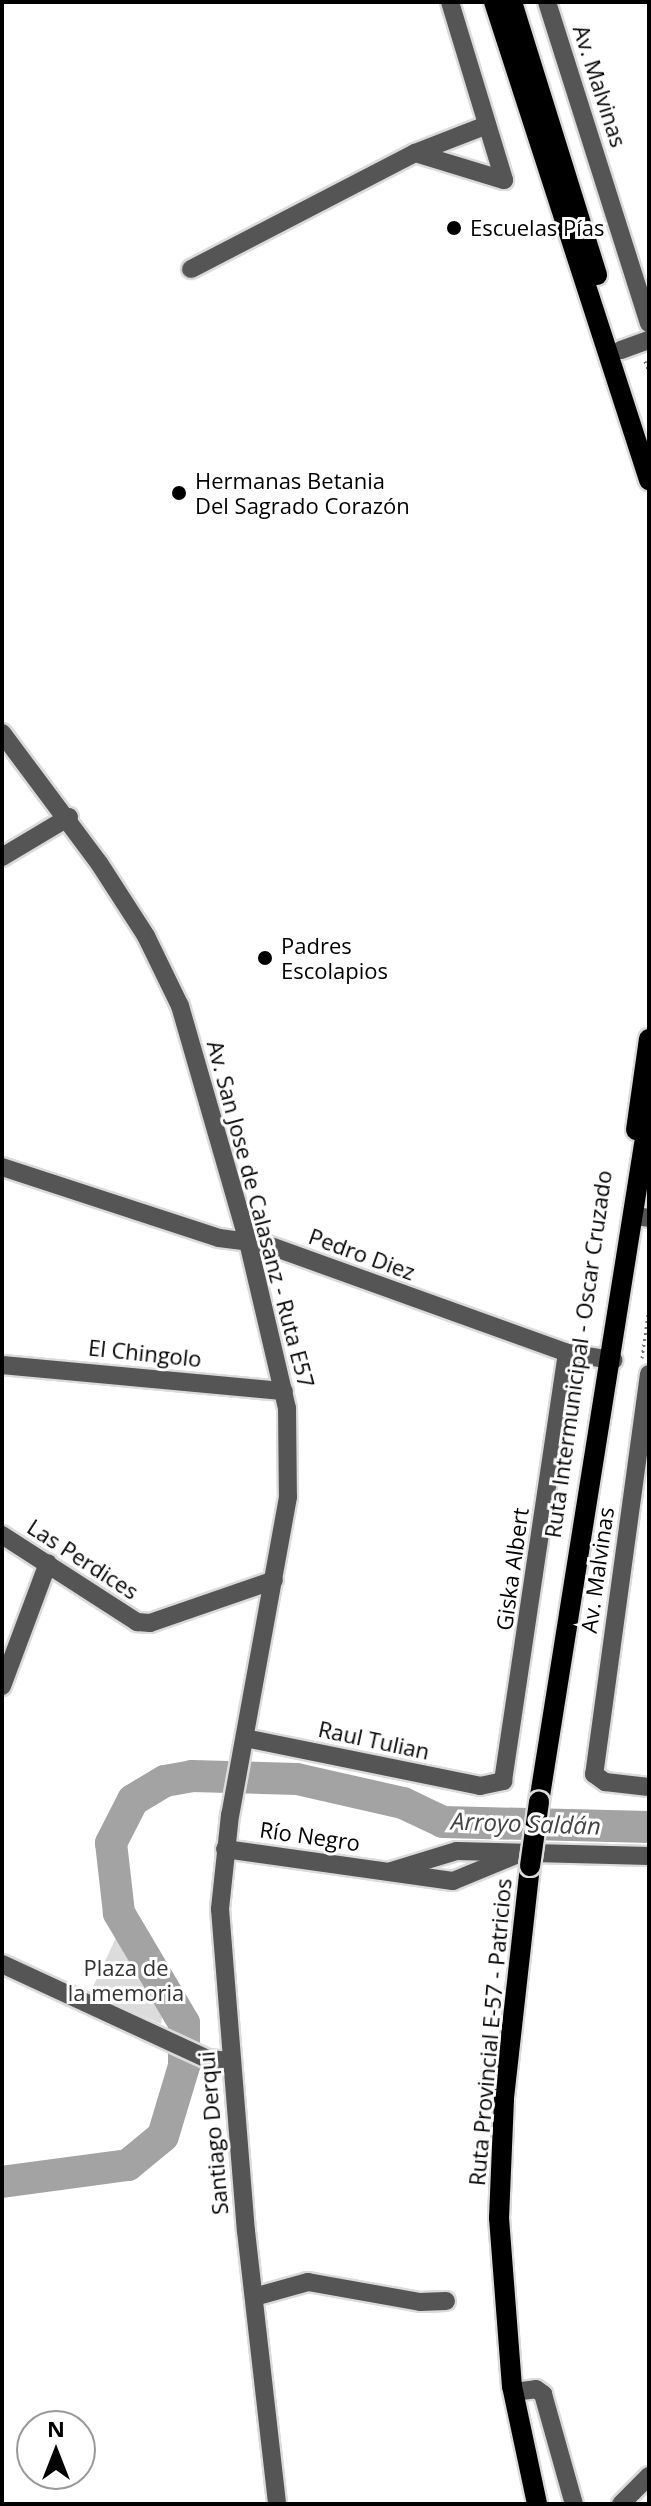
<!DOCTYPE html>
<html>
<head>
<meta charset="utf-8">
<style>
  body { margin:0 }
  #map { position:relative; width:651px; height:2506px; overflow:hidden; background:#fff; font-family:"Open Sans",sans-serif }
  div>[style] { position:absolute }
  .green>* { inset:0; background:#dcdcdc }
  .river>* { height:32px; margin:-16px; padding:0 16px; transform-origin:16px; border-radius:16px; background:#a3a3a3 }
  .path>* { height:3px; margin-top:-1.5px; transform-origin:0; background:repeating-linear-gradient(90deg,#777 0 2px,transparent 0 6px) }
  .roads { filter:drop-shadow(2px 0 #dbdbdb) drop-shadow(-2px 0 #dbdbdb) drop-shadow(0 2px #dbdbdb) drop-shadow(0 -2px #dbdbdb) }
  .minor>* { height:18px; margin:-9px; padding:0 9px; transform-origin:9px; border-radius:9px; background:#555 }
  .major>* { height:20px; margin:-10px; padding:0 10px; transform-origin:10px; border-radius:10px; background:#000 }
  .bridges { filter:drop-shadow(2px 0 #dbdbdb) drop-shadow(-2px 0 #dbdbdb) drop-shadow(0 2px #dbdbdb) drop-shadow(0 -2px #dbdbdb) }
  .major-bridge>* { height:20px; margin:-10px; padding:0 10px; transform-origin:10px; border-radius:10px; background:#000 }
  .dots>* { width:22px; height:22px; translate:-50% -50%; box-sizing:border-box; border:4px solid #fff; border-radius:50% }
  span { translate:-50% -50%; white-space:nowrap; text-align:center; line-height:1.15; -webkit-text-stroke:6px #fff; paint-order:stroke }
  .street-label { font-size:22px; color:#000 }
  .poi-label { font-size:22px; color:#000 }
  .left { translate:0 -50%; text-align:left }
  .park-label { font-size:22px; color:#333 }
  .water-label { font-size:24px; color:#444; font-style:italic }
  .frame { position:absolute; inset:0; border:4px solid #000; pointer-events:none }
  .north { position:absolute; left:16px; top:2410px; width:80px; height:80px; box-sizing:border-box; background:#fff; border:2px solid #999; border-radius:50%; rotate:0deg; font-size:22px; font-weight:700; line-height:32px; text-align:center; color:#000 }
  .north::after { content:''; display:block; margin:auto; width:28px; height:36px; background:#000; clip-path:polygon(50% 0,100% 100%,50% 72%,0 100%) }
</style>
</head>
<body>
<div id="map">
  <div class="green">
    <i style="clip-path:polygon(122px 1925px,166px 1995px,161px 2024px,90px 1993px)"></i>
  </div>
  <div class="river">
    <i style="left:2px;top:2182px;width:127px;rotate:-7.7deg"></i>
    <i style="left:128px;top:2165px;width:45px;rotate:-39.6deg"></i>
    <i style="left:163px;top:2136px;width:73px;rotate:-73.3deg"></i>
    <i style="left:184px;top:2066px;width:43px;rotate:-90deg"></i>
    <i style="left:184px;top:2023px;width:128px;rotate:-120.6deg"></i>
    <i style="left:119px;top:1913px;width:70px;rotate:-96.5deg"></i>
    <i style="left:111px;top:1843px;width:48px;rotate:-62.9deg"></i>
    <i style="left:133px;top:1800px;width:37px;rotate:-31deg"></i>
    <i style="left:165px;top:1781px;width:27px;rotate:-10deg"></i>
    <i style="left:192px;top:1776px;width:105px;rotate:1.6deg"></i>
    <i style="left:297px;top:1779px;width:109px;rotate:12.8deg"></i>
    <i style="left:403px;top:1803px;width:44px;rotate:25.4deg"></i>
    <i style="left:443px;top:1822px;width:206px;rotate:1.4deg"></i>
  </div>
  <div class="path">
    <i style="left:645px;top:361px;width:12px;rotate:70deg"></i>
    <i style="left:642px;top:1358px;width:51px;rotate:-82.2deg"></i>
  </div>
  <div class="roads">
    <div class="minor">
      <i style="left:450px;top:2px;width:186px;rotate:73.1deg"></i>
      <i style="left:547px;top:2px;width:337px;rotate:72.4deg"></i>
      <i style="left:487px;top:125px;width:77px;rotate:158.7deg"></i>
      <i style="left:415px;top:153px;width:93px;rotate:16.9deg"></i>
      <i style="left:191px;top:269px;width:252px;rotate:-27.4deg"></i>
      <i style="left:621px;top:350px;width:30px;rotate:-20deg"></i>
      <i style="left:2px;top:733px;width:162px;rotate:53.3deg"></i>
      <i style="left:99px;top:863px;width:87px;rotate:57.2deg"></i>
      <i style="left:146px;top:936px;width:78px;rotate:64.1deg"></i>
      <i style="left:180px;top:1006px;width:246px;rotate:73.9deg"></i>
      <i style="left:248px;top:1242px;width:171px;rotate:76.8deg"></i>
      <i style="left:287px;top:1408px;width:89px;rotate:89.4deg"></i>
      <i style="left:288px;top:1497px;width:323px;rotate:100.3deg"></i>
      <i style="left:230px;top:1815px;width:95px;rotate:96.1deg"></i>
      <i style="left:220px;top:1909px;width:323px;rotate:85.4deg"></i>
      <i style="left:246px;top:2231px;width:275px;rotate:83.5deg"></i>
      <i style="left:2px;top:857px;width:78px;rotate:-30.8deg"></i>
      <i style="left:2px;top:1167px;width:228px;rotate:18.1deg"></i>
      <i style="left:219px;top:1238px;width:46px;rotate:7.4deg"></i>
      <i style="left:265px;top:1244px;width:321px;rotate:19.8deg"></i>
      <i style="left:567px;top:1353px;width:47px;rotate:8.7deg"></i>
      <i style="left:635px;top:1216px;width:14px;rotate:8deg"></i>
      <i style="left:2px;top:1365px;width:283px;rotate:5.3deg"></i>
      <i style="left:649px;top:1374px;width:404px;rotate:97.8deg"></i>
      <i style="left:594px;top:1774px;width:14px;rotate:36deg"></i>
      <i style="left:605px;top:1782px;width:44px;rotate:6.5deg"></i>
      <i style="left:2px;top:1535px;width:161px;rotate:32.8deg"></i>
      <i style="left:137px;top:1622px;width:13px;rotate:4deg"></i>
      <i style="left:150px;top:1623px;width:131px;rotate:-19.1deg"></i>
      <i style="left:2px;top:1686px;width:131px;rotate:-69.5deg"></i>
      <i style="left:245px;top:1738px;width:240px;rotate:11.5deg"></i>
      <i style="left:480px;top:1786px;width:24px;rotate:-12deg"></i>
      <i style="left:503px;top:1781px;width:433px;rotate:-81.5deg"></i>
      <i style="left:225px;top:1849px;width:230px;rotate:8deg"></i>
      <i style="left:453px;top:1881px;width:74px;rotate:-22.4deg"></i>
      <i style="left:391px;top:1871px;width:69px;rotate:-16.9deg"></i>
      <i style="left:457px;top:1851px;width:192px;rotate:1.5deg"></i>
      <i style="left:2px;top:1964px;width:227px;rotate:24.8deg"></i>
      <i style="left:208px;top:2059px;width:22px;rotate:5deg"></i>
      <i style="left:254px;top:2297px;width:56px;rotate:-15.5deg"></i>
      <i style="left:308px;top:2282px;width:114px;rotate:10.1deg"></i>
      <i style="left:420px;top:2302px;width:26px;rotate:-2deg"></i>
      <i style="left:513px;top:2392px;width:23px;rotate:-7deg"></i>
      <i style="left:536px;top:2389px;width:9px;rotate:36deg"></i>
      <i style="left:543px;top:2394px;width:114px;rotate:74.3deg"></i>
      <i style="left:621px;top:2504px;width:40px;rotate:-45deg"></i>
    </div>
    <div class="major">
      <i style="left:494px;top:2px;width:503px;rotate:72.03deg"></i>
      <i style="left:512px;top:2px;width:286px;rotate:72.7deg"></i>
      <i style="left:636px;top:1130px;width:92px;rotate:-81.9deg"></i>
      <i style="left:539px;top:1802px;width:698px;rotate:-80.93deg"></i>
      <i style="left:530px;top:1866px;width:234px;rotate:96.4deg"></i>
      <i style="left:504px;top:2099px;width:119px;rotate:92.4deg"></i>
      <i style="left:499px;top:2218px;width:169px;rotate:85.6deg"></i>
      <i style="left:512px;top:2386px;width:121px;rotate:78deg"></i>
    </div>
  </div>
  <div class="bridges">
    <div class="major-bridge">
      <i style="left:530px;top:1866px;width:65px;rotate:-82deg"></i>
    </div>
  </div>
  <div class="dots">
    <i style="left:454px;top:228px;background:#000"></i>
    <i style="left:179px;top:493px;background:#000"></i>
    <i style="left:265px;top:958px;background:#000"></i>
  </div>
  <div class="street-label">
    <span style="left:600px;top:86px;rotate:72deg">Av. Malvinas</span>
    <span style="left:261px;top:1214px;rotate:75deg">Av. San Jose de Calasanz - Ruta E57</span>
    <span style="left:362px;top:1254px;rotate:20deg">Pedro Diez</span>
    <span style="left:145px;top:1353px;rotate:6deg">El Chingolo</span>
    <span style="left:578px;top:1354px;rotate:-82deg">Ruta Intermunicipal - Oscar Cruzado</span>
    <span style="left:83px;top:1559px;rotate:33deg">Las Perdices</span>
    <span style="left:512px;top:1569px;rotate:-82deg">Giska Albert</span>
    <span style="left:597px;top:1570px;rotate:-82deg">Av. Malvinas</span>
    <span style="left:374px;top:1740px;rotate:12deg">Raul Tulian</span>
    <span style="left:310px;top:1836px;rotate:8deg">Río Negro</span>
    <span style="left:490px;top:2032px;rotate:-85deg">Ruta Provincial E-57 - Patricios</span>
    <span style="left:213px;top:2133px;rotate:-95deg">Santiago Derqui</span>
  </div>
  <div class="poi-label">
    <span class="left" style="left:470px;top:228px">Escuelas Pías</span>
    <span class="left" style="left:195px;top:493px">Hermanas Betania<br>Del Sagrado Corazón</span>
    <span class="left" style="left:281px;top:958px">Padres<br>Escolapios</span>
  </div>
  <div class="park-label">
    <span style="left:126px;top:1980px">Plaza de<br>la memoria</span>
  </div>
  <div class="water-label">
    <span style="left:526px;top:1823px;rotate:2deg">Arroyo Saldán</span>
  </div>
  <div class="frame"></div>
  <div class="north">N</div>
</div>
</body>
</html>
